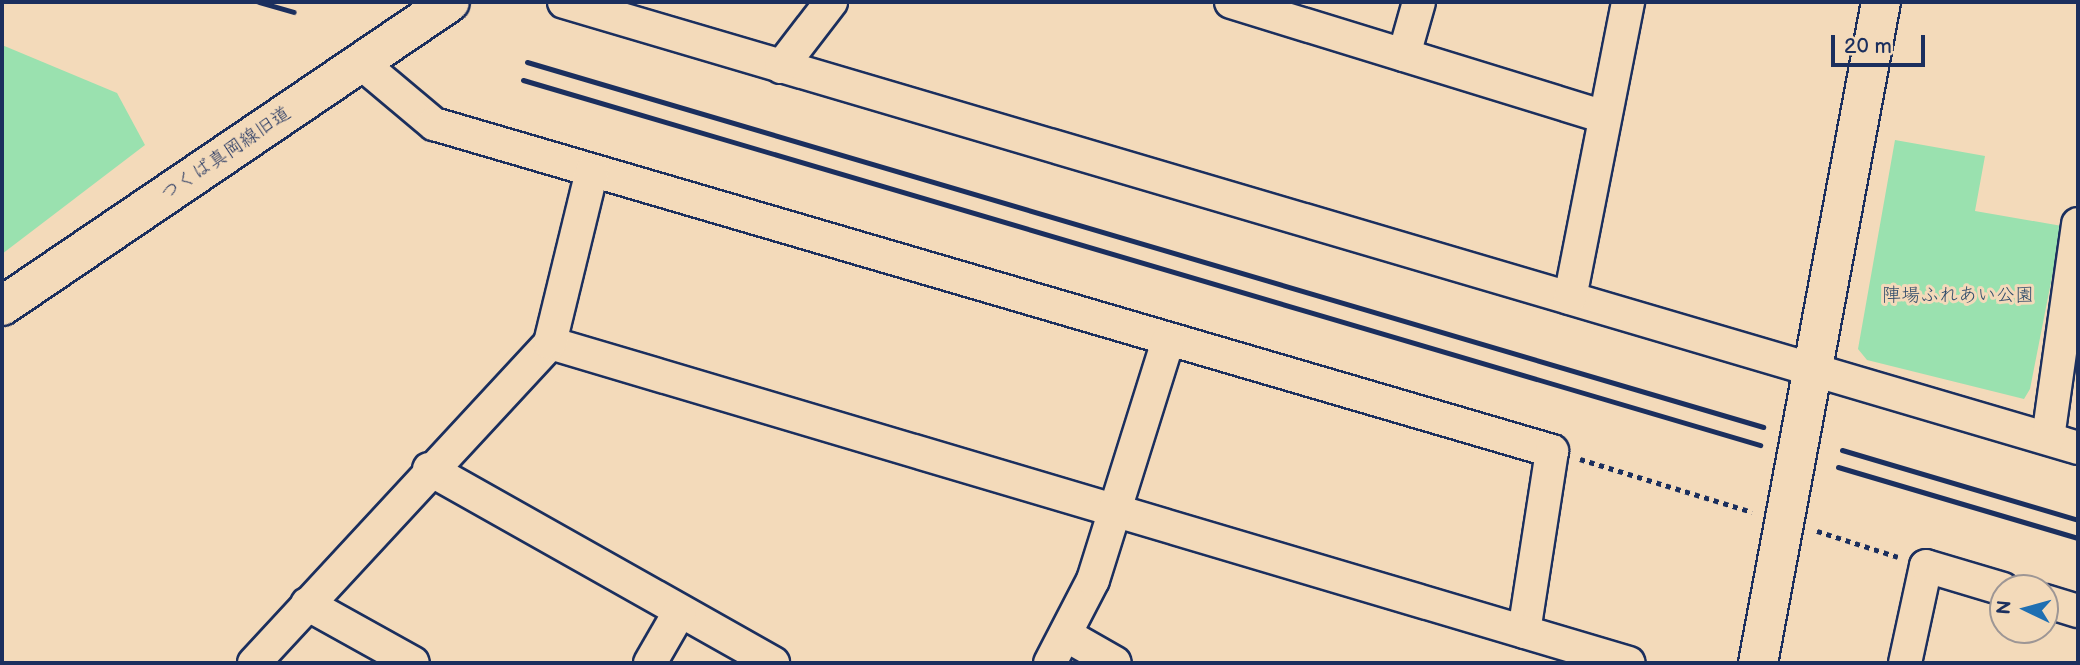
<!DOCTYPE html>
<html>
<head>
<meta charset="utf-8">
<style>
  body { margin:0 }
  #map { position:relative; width:2080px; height:665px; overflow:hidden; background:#f3daba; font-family:"Balsamiq Sans","Klee One",sans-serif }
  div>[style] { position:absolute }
  .green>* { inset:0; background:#9ae1af }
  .path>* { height:4.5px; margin-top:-2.25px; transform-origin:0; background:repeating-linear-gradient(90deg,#1b2f5e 0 5px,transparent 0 10px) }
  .roads { filter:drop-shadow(2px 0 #1b2f5e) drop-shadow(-2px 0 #1b2f5e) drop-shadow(0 2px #1b2f5e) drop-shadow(0 -2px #1b2f5e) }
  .minor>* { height:32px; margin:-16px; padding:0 16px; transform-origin:16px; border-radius:16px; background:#f3daba }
  .tertiary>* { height:38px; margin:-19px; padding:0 19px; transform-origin:19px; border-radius:19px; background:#f3daba }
  .rail>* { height:5px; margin:-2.5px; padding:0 2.5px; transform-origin:2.5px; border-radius:2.5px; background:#1b2f5e }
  span { translate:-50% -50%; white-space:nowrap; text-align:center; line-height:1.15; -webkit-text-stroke:6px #f3daba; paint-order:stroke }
  .street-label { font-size:19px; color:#1b2f5e }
  .park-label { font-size:19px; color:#2e4a6a }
  .frame { position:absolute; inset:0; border:4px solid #1b2f5e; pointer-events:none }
  .north { position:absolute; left:1989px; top:574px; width:70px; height:70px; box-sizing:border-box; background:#f3daba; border:2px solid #9d9695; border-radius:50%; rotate:275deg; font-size:19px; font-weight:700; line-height:28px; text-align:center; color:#1b2f5e }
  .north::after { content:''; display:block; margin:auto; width:24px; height:32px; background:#1f6fb2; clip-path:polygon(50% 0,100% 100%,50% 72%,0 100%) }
  .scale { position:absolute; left:1831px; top:35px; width:94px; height:32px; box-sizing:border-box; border:4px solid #1b2f5e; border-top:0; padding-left:9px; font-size:21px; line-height:24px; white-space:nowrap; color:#1b2f5e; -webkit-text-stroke:5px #f3daba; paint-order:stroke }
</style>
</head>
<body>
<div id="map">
  <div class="green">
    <i style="clip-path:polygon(2px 45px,117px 93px,145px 145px,2px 254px)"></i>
    <i style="clip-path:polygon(1895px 140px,1985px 156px,1975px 211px,2062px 226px,2030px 389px,2024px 399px,1867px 360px,1858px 349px)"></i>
  </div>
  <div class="path">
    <i style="left:1580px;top:459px;width:180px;rotate:17.1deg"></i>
    <i style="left:1817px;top:531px;width:85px;rotate:17.8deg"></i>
  </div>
  <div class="roads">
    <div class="minor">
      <i style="left:564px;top:2px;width:1578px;rotate:16.41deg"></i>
      <i style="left:1231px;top:2px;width:391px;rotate:17.1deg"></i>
      <i style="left:1404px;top:55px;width:55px;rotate:-74.2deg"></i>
      <i style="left:360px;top:62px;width:97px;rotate:40deg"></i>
      <i style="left:434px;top:124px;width:1165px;rotate:16.3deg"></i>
      <i style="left:1552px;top:451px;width:183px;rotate:98.8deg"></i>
      <i style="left:781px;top:67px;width:82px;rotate:-52.4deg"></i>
      <i style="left:1570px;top:298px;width:302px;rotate:-78.9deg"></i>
      <i style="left:550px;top:343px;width:1125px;rotate:16.52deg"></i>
      <i style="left:2048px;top:438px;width:216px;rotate:-82deg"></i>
      <i style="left:429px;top:469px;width:395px;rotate:29.4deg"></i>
      <i style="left:2045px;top:601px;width:34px;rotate:17deg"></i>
      <i style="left:307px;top:604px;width:121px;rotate:29.1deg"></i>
      <i style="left:1066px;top:635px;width:56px;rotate:29.7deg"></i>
      <i style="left:254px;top:663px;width:436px;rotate:-47.2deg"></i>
      <i style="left:550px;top:343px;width:177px;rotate:-76.3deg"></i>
      <i style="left:650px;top:663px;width:60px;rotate:-60deg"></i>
      <i style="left:1050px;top:663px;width:93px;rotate:-62.6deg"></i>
      <i style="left:1093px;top:580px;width:251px;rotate:-72.6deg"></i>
      <i style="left:1905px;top:663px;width:99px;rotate:-77.8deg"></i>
      <i style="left:1926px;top:566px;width:80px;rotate:16.6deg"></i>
    </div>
    <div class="tertiary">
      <i style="left:2px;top:306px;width:541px;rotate:-34.16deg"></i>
      <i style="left:1758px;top:663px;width:672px;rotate:-79.46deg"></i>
    </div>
  </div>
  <div class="rail">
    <i style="left:259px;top:2px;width:36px;rotate:16deg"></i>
    <i style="left:527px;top:62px;width:1289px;rotate:16.45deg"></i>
    <i style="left:523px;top:80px;width:1290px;rotate:16.44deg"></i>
    <i style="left:1842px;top:450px;width:246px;rotate:16.5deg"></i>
    <i style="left:1838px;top:467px;width:250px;rotate:16.5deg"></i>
  </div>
  <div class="street-label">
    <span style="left:226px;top:154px;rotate:-34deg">つくば真岡線旧道</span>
  </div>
  <div class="park-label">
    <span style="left:1958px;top:296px">陣場ふれあい公園</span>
  </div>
  <div class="frame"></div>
  <div class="north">N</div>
  <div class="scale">20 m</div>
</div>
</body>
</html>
